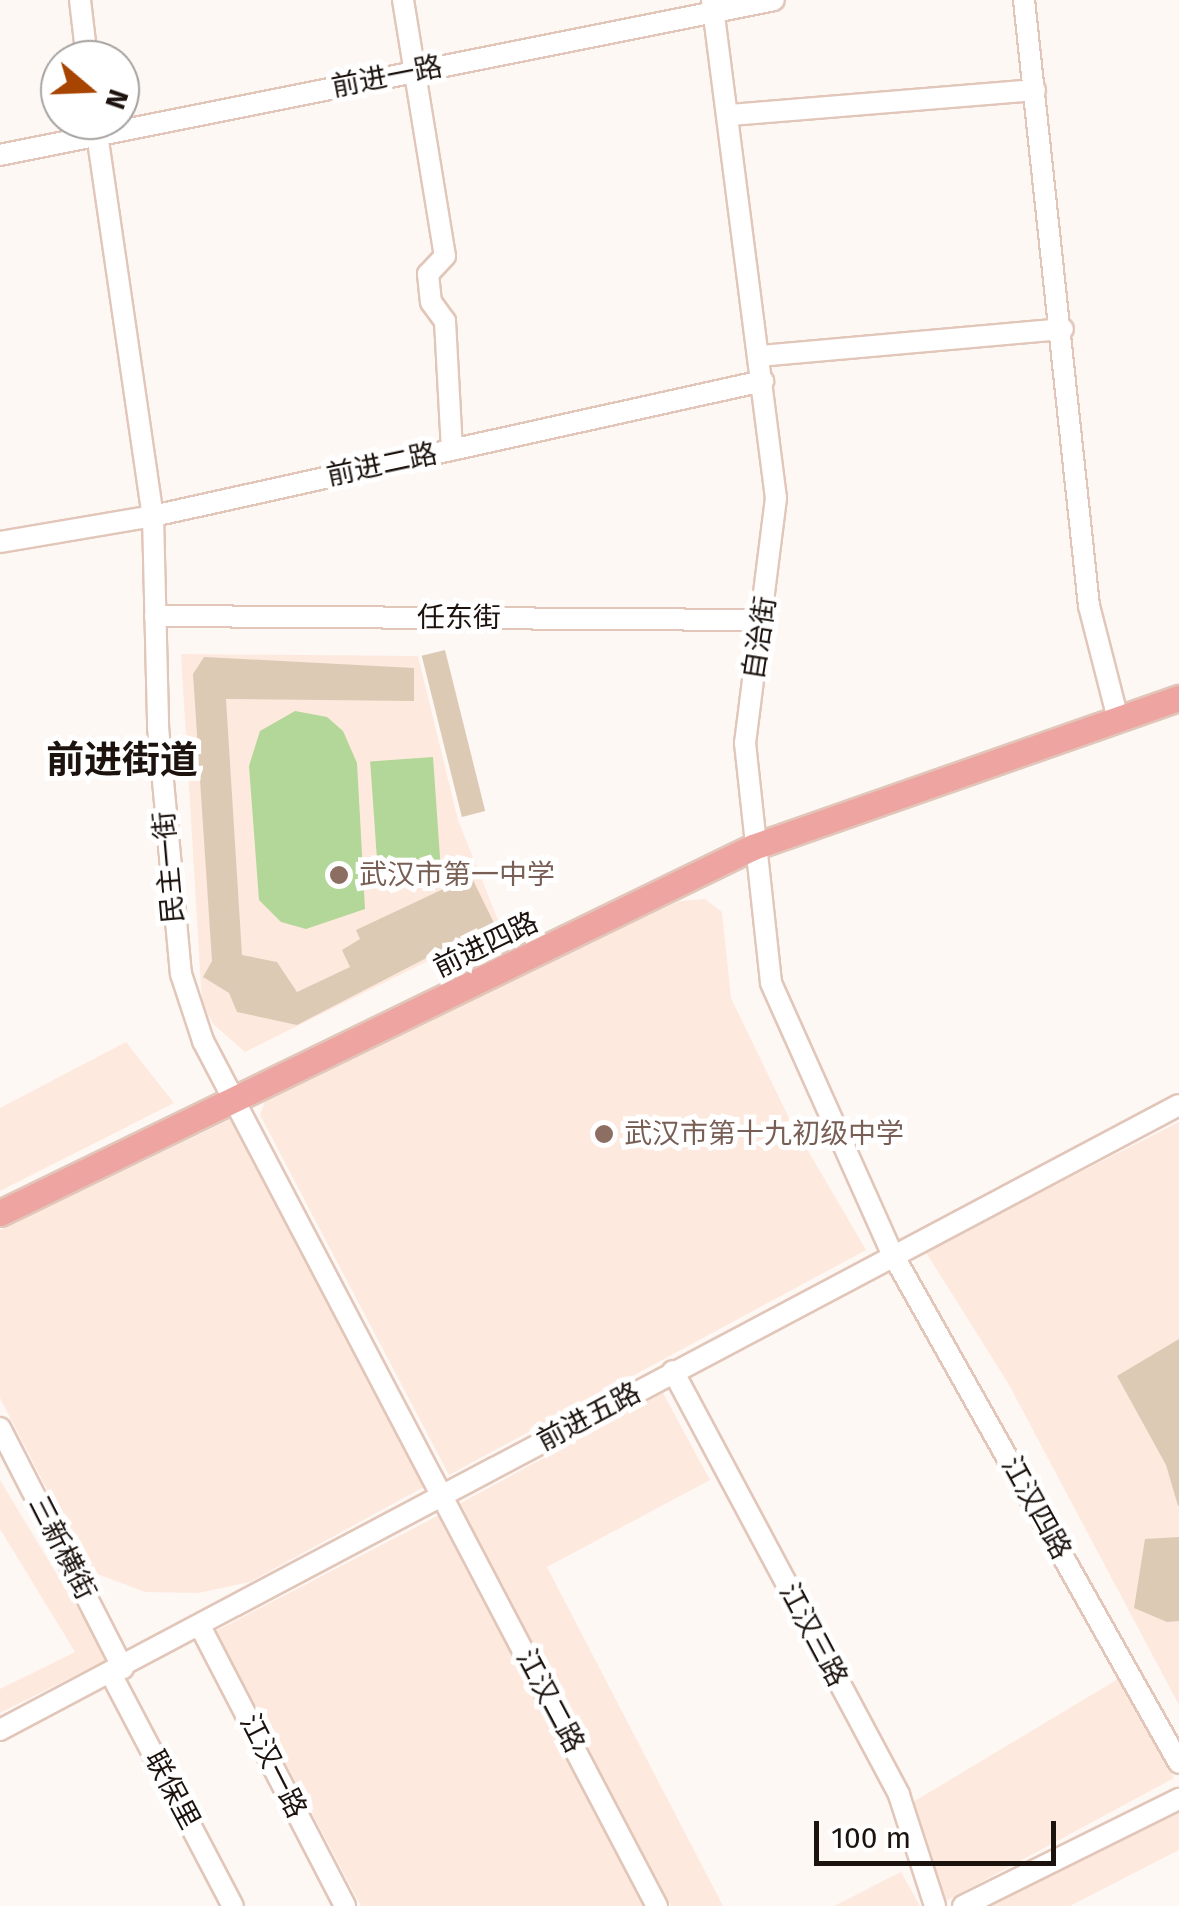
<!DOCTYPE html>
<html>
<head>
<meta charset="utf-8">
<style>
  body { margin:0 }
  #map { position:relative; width:1179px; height:1906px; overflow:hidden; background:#fef8f5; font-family:"Fira Sans","Noto Sans SC",sans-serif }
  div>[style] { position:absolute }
  .built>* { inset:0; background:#fee9de }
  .green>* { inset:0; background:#b2d798; transform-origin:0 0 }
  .building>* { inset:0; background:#ddcab5; transform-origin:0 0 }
  .roads { filter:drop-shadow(2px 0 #e1c6b9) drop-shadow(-2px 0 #e1c6b9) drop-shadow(0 2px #e1c6b9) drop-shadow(0 -2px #e1c6b9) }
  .minor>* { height:20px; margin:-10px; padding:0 10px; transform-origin:10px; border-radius:10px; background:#fff }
  .major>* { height:25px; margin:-12.5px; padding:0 12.5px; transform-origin:12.5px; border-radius:12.5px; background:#eea4a0 }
  .dots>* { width:28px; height:28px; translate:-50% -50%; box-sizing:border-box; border:5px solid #fff; border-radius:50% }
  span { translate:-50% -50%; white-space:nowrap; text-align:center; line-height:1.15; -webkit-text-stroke:10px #fff; paint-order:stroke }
  .street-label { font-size:28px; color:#1c130e }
  .education-label { font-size:28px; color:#785e54 }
  .left { translate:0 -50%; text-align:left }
  .district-label { font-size:38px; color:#1c130e; font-weight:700 }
  .north { position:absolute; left:40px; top:40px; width:100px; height:100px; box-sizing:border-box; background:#fff; border:2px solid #a4a19f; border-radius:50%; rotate:109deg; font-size:28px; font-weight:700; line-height:40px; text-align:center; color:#1c130e }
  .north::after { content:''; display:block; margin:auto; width:35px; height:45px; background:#a64400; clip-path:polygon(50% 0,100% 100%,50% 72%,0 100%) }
  .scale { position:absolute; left:814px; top:1821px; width:242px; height:45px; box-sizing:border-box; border:5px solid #1c130e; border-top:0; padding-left:12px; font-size:30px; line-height:35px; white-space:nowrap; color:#1c130e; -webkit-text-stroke:8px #fff; paint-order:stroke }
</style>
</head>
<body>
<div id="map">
  <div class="built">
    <i style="clip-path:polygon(181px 654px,418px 656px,458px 820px,500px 925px,245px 1052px,213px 1024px,202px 1002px)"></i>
    <i style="clip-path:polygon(705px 899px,722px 912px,731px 998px,789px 1118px,866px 1250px,449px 1475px,260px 1115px,266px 1098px,679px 901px)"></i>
    <i style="clip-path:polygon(126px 1042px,174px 1103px,0 1191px,0 1108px)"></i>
    <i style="clip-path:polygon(231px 1119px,424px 1487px,250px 1582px,198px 1593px,145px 1592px,89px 1571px,0 1398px,0 1230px)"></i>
    <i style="clip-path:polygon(1179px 1122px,1179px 1705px,1008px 1383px,925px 1251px)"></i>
    <i style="clip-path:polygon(663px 1393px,710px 1480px,547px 1567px,723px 1906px,671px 1906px,459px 1504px)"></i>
    <i style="clip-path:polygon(0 1480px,108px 1659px,0 1713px,0 1689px,75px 1652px,0 1529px)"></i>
    <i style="clip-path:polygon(439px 1515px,648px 1906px,361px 1906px,216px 1631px)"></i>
    <i style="clip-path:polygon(1118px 1679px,1174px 1778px,944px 1902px,913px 1802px)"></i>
    <i style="clip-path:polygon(1179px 1807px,1179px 1850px,1070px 1906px,981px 1906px)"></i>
    <i style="clip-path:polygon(901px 1872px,920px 1906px,834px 1906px)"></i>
  </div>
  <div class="green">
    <i style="clip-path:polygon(295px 711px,327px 717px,343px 731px,357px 763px,365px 909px,306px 929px,281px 922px,259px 900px,249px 766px,260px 731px)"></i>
    <i style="left:433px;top:757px;width:111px;height:63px;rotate:86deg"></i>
  </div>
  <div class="building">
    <i style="left:445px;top:650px;width:166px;height:24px;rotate:76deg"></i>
    <i style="clip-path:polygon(204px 657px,414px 668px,414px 701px,226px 699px,242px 955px,277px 962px,297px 992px,350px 967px,342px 950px,360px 939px,356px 930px,471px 876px,494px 923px,297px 1025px,237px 1012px,229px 993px,203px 977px,212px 961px,193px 674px)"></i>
    <i style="clip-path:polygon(1179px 1339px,1179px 1505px,1178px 1506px,1166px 1465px,1117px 1376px)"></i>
    <i style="clip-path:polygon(1179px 1537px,1179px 1621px,1167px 1622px,1134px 1608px,1145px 1539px)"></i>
  </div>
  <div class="roads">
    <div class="minor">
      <i style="left:80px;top:0;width:60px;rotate:83.3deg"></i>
      <i style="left:403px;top:0;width:259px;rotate:80.7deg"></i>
      <i style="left:445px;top:256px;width:25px;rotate:133deg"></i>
      <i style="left:428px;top:274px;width:28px;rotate:84deg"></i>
      <i style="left:431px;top:302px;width:24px;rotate:54deg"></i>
      <i style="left:445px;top:321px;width:129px;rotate:86.9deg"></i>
      <i style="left:712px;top:0;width:502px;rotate:82.68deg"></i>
      <i style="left:776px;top:498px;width:247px;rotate:97.2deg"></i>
      <i style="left:745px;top:743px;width:241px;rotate:83.8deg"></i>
      <i style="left:771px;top:983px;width:296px;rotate:65.9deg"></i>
      <i style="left:892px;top:1253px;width:585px;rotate:60.63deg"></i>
      <i style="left:1024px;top:0;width:609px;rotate:83.88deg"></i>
      <i style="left:1089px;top:606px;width:117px;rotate:75.6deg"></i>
      <i style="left:731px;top:115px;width:305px;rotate:-4.7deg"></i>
      <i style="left:95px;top:120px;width:400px;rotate:81.7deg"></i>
      <i style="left:153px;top:516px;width:211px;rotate:88.6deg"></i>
      <i style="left:158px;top:727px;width:248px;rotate:84.7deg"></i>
      <i style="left:181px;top:974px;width:71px;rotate:71.8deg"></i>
      <i style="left:203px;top:1041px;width:977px;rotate:62.31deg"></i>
      <i style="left:0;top:155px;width:789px;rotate:-11.32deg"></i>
      <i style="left:760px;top:356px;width:304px;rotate:-5.1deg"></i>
      <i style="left:0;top:542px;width:155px;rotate:-9.6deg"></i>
      <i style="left:153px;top:516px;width:625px;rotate:-12.48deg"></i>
      <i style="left:155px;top:616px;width:607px;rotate:0.38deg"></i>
      <i style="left:673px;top:1371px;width:480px;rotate:61.9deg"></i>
      <i style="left:899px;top:1795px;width:117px;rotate:72deg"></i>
      <i style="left:0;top:1428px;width:270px;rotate:62.9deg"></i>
      <i style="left:200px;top:1626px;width:315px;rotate:62.6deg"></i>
      <i style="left:111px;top:1674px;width:262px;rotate:62.3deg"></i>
      <i style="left:0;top:1730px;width:1334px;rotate:-27.93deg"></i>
      <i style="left:963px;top:1906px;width:241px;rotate:-26.4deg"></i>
    </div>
    <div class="major">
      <i style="left:0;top:1213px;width:837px;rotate:-25.92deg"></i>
      <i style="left:753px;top:847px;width:451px;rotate:-19.3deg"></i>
    </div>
  </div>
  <div class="dots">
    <i style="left:339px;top:875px;background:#8d6e63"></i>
    <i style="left:604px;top:1134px;background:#8d6e63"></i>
  </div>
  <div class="street-label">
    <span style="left:387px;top:77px;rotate:-11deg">前进一路</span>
    <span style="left:382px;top:465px;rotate:-12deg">前进二路</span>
    <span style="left:459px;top:618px">任东街</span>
    <span style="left:760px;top:638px;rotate:-81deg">自治街</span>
    <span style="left:169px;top:867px;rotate:-95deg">民主一街</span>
    <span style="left:486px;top:945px;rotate:-26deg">前进四路</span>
    <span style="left:589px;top:1417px;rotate:-28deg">前进五路</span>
    <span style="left:1036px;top:1508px;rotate:61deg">江汉四路</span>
    <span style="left:62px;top:1548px;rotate:63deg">三新横街</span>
    <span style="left:813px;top:1635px;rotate:62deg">江汉三路</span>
    <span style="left:550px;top:1701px;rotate:62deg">江汉二路</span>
    <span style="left:273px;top:1766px;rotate:63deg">江汉一路</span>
    <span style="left:172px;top:1790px;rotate:62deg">联保里</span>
  </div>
  <div class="education-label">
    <span class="left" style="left:359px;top:875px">武汉市第一中学</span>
    <span class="left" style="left:624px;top:1134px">武汉市第十九初级中学</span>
  </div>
  <div class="district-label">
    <span style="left:122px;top:761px">前进街道</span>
  </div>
  <div class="north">N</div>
  <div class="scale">100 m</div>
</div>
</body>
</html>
